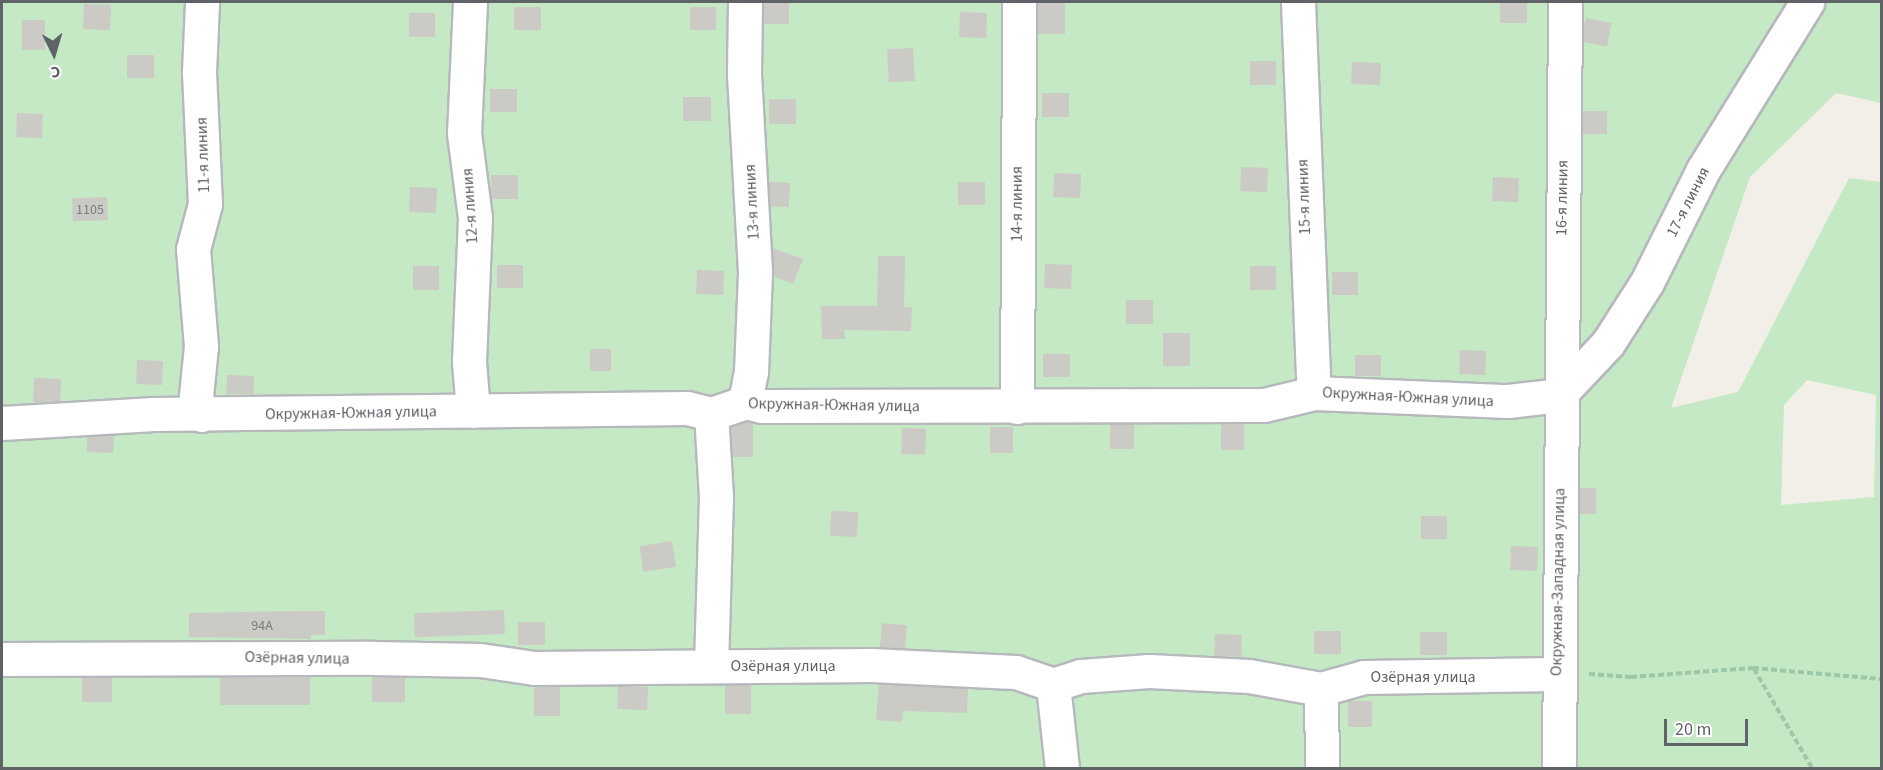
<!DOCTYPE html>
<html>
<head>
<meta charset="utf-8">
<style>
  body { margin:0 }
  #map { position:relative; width:1883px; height:770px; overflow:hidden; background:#f1efe8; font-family:"Source Sans 3",sans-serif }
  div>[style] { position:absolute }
  .green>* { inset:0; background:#c5e8c5 }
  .building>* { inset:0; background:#cccac5; transform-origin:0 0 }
  .path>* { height:4px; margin-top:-2px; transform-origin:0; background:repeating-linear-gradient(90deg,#9cc7a9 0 6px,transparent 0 9px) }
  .roads { filter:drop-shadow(2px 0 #b5b8bc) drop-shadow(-2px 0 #b5b8bc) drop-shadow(0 2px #b5b8bc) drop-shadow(0 -2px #b5b8bc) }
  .minor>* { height:33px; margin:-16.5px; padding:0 16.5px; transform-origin:16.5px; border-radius:16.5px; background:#fff }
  span { translate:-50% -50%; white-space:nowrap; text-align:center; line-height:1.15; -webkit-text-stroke:5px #fff; paint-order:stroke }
  .number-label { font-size:14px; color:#7a7d7f }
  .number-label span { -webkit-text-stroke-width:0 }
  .street-label { font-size:16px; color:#5f6368 }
  .frame { position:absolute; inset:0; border:3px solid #5f6368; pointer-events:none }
  .north { position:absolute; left:24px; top:24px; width:60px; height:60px; -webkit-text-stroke:4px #fff; paint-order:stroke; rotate:175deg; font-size:16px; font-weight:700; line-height:24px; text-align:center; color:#5f6368 }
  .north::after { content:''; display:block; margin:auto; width:21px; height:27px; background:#5f6368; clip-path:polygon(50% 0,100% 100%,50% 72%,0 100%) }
  .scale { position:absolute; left:1664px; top:719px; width:84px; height:27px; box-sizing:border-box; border:3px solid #5f6368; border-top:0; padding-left:8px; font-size:18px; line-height:21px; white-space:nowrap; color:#5f6368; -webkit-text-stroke:4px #fff; paint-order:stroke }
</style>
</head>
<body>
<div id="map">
  <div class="green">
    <i style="clip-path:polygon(evenodd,2px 2px,1881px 2px,1881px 103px,1836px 93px,1750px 177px,1671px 408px,1738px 392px,1849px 178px,1881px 182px,1881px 768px,2px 768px,2px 2px,1807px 380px,1876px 395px,1874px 497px,1781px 505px,1784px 405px,1807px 380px)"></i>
  </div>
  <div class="building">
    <i style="left:764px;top:2px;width:25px;height:22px"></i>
    <i style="left:1038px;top:2px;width:27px;height:32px"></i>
    <i style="left:1500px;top:2px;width:27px;height:21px"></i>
    <i style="left:84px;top:4px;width:27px;height:25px;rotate:2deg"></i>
    <i style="left:514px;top:7px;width:27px;height:23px"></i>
    <i style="left:690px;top:7px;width:26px;height:23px"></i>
    <i style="left:960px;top:12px;width:27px;height:25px;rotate:2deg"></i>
    <i style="left:409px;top:13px;width:26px;height:24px"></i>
    <i style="left:1586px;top:18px;width:26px;height:24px;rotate:11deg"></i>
    <i style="left:45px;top:20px;width:30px;height:23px;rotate:90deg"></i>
    <i style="left:913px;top:48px;width:33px;height:26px;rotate:87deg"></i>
    <i style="left:127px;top:55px;width:27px;height:23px"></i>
    <i style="left:1250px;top:61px;width:26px;height:24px"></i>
    <i style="left:1352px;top:62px;width:29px;height:22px;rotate:2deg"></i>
    <i style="left:490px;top:89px;width:27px;height:23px"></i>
    <i style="left:1042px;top:93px;width:27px;height:24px"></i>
    <i style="left:683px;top:97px;width:28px;height:24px"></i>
    <i style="left:769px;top:99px;width:27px;height:25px"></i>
    <i style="left:1583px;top:111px;width:24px;height:23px"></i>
    <i style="left:17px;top:113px;width:26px;height:24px;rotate:2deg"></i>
    <i style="left:1241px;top:167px;width:27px;height:24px;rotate:2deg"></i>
    <i style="left:1054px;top:173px;width:27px;height:24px;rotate:2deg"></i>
    <i style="left:491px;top:175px;width:27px;height:24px"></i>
    <i style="left:1493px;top:177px;width:26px;height:24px;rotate:2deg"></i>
    <i style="left:769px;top:182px;width:21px;height:24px;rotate:3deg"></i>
    <i style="left:958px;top:182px;width:27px;height:23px"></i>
    <i style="left:410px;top:187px;width:27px;height:25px;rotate:2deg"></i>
    <i style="left:107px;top:197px;width:23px;height:35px;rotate:88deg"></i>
    <i style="clip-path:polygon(772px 248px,803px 259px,793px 284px,774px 276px)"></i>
    <i style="clip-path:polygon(878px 256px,905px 256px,904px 307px,912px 307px,911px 331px,844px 330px,845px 339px,822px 339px,821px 306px,877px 306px)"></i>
    <i style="left:1045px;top:264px;width:27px;height:24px;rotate:2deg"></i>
    <i style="left:497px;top:265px;width:26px;height:23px"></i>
    <i style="left:413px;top:266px;width:26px;height:24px"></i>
    <i style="left:1250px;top:266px;width:26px;height:24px"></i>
    <i style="left:697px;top:270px;width:27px;height:24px;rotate:2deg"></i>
    <i style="left:1332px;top:272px;width:26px;height:23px"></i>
    <i style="left:1126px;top:300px;width:27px;height:24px"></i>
    <i style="left:1163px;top:333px;width:27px;height:33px"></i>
    <i style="left:590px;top:349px;width:21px;height:22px"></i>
    <i style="left:1460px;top:350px;width:26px;height:24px;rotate:2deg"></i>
    <i style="left:1043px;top:354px;width:27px;height:23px"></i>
    <i style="left:1355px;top:355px;width:26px;height:21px"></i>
    <i style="left:137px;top:360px;width:26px;height:24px;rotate:2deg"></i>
    <i style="left:227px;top:375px;width:27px;height:19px;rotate:2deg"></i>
    <i style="left:34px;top:378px;width:27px;height:24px;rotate:2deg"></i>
    <i style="clip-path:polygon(746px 422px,753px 423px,753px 457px,732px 457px,731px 427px)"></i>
    <i style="left:1110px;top:424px;width:24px;height:25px"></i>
    <i style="left:1221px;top:424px;width:23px;height:26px"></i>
    <i style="left:990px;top:427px;width:23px;height:26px"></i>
    <i style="left:902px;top:428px;width:24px;height:26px;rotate:2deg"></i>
    <i style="clip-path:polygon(114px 435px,113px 453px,87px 452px,87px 437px)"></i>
    <i style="left:1580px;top:488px;width:16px;height:26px"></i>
    <i style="left:831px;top:511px;width:27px;height:25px;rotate:2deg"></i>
    <i style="left:1421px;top:516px;width:26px;height:23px"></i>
    <i style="left:672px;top:541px;width:26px;height:33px;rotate:81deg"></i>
    <i style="left:1511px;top:546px;width:27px;height:24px;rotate:2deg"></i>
    <i style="left:504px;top:610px;width:24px;height:90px;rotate:88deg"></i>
    <i style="clip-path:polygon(299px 611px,325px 611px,325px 635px,311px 635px,310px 639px,189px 637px,189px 613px)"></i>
    <i style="left:518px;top:622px;width:27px;height:23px"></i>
    <i style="left:882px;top:623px;width:25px;height:24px;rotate:5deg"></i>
    <i style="left:1314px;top:631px;width:27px;height:23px"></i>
    <i style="left:1420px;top:632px;width:27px;height:23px"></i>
    <i style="left:1215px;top:634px;width:27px;height:22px;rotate:2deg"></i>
    <i style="left:112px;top:677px;width:25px;height:30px;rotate:90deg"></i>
    <i style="left:220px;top:677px;width:90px;height:28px"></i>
    <i style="left:372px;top:677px;width:33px;height:25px"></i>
    <i style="clip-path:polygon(879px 684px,968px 688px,967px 713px,903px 711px,902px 722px,876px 720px)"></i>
    <i style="left:725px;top:685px;width:26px;height:29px"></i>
    <i style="left:618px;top:686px;width:30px;height:23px;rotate:2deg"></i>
    <i style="left:534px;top:687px;width:26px;height:29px"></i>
    <i style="left:1348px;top:701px;width:24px;height:26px"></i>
  </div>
  <div class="path">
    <i style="left:1754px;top:669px;width:115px;rotate:59.6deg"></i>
    <i style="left:1589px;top:674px;width:42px;rotate:4.1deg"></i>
    <i style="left:1631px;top:677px;width:122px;rotate:-4.2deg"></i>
    <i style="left:1753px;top:668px;width:129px;rotate:4.9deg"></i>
  </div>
  <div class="roads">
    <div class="minor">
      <i style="left:470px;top:2px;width:131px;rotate:92.6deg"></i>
      <i style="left:464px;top:133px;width:86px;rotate:82.6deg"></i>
      <i style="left:475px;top:218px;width:144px;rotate:92.4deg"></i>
      <i style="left:469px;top:362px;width:49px;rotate:85.3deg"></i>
      <i style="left:1298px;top:2px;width:391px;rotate:87.7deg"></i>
      <i style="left:1559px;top:395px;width:71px;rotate:-46.7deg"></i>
      <i style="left:1608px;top:343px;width:72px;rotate:-57.4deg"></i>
      <i style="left:1647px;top:282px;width:125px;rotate:-63.4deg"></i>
      <i style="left:1703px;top:170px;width:198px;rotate:-58.2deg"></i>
      <i style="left:745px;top:402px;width:31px;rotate:-79deg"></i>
      <i style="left:751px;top:372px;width:101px;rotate:-87.7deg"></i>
      <i style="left:755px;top:271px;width:197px;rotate:-93.2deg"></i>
      <i style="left:744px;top:74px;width:72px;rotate:-89.2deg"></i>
      <i style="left:1017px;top:407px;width:405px;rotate:-89.7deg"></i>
      <i style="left:201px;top:415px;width:20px;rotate:-105deg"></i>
      <i style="left:196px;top:396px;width:50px;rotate:-84.3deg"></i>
      <i style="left:201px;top:346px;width:97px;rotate:-94.7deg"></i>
      <i style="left:193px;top:249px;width:47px;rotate:-75.1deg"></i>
      <i style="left:205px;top:204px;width:132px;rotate:-92.6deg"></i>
      <i style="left:199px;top:72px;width:70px;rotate:-87.5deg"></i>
      <i style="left:2px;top:423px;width:152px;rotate:-3.4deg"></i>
      <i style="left:154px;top:414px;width:533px;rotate:-0.64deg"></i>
      <i style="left:687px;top:408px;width:25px;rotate:14deg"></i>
      <i style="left:711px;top:414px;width:36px;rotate:-19deg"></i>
      <i style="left:745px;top:402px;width:17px;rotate:13deg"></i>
      <i style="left:762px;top:406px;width:502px;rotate:-0.11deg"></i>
      <i style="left:1264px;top:405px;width:51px;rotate:-13.5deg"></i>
      <i style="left:1314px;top:393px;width:194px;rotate:2.4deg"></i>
      <i style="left:1508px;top:401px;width:51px;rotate:-6.7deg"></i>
      <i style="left:2px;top:659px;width:371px;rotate:-0.2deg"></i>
      <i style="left:373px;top:658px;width:107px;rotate:1.1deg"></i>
      <i style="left:480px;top:660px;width:55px;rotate:8.4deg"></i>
      <i style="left:534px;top:668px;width:337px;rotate:-0.5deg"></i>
      <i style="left:871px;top:665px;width:145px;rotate:2.8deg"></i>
      <i style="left:1016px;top:672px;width:39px;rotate:19deg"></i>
      <i style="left:1053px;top:685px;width:29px;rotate:-18deg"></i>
      <i style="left:1081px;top:676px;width:68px;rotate:-4.2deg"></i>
      <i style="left:1149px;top:671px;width:100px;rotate:2.9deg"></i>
      <i style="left:1249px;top:676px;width:73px;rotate:10.2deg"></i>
      <i style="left:1321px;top:689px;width:45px;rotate:-15.6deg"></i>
      <i style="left:1364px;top:677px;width:193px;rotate:-0.9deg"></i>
      <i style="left:711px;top:665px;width:168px;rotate:-88.3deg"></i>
      <i style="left:716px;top:497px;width:83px;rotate:-93.4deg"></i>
      <i style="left:1053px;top:685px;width:83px;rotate:83.8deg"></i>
      <i style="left:1321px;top:689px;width:79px;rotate:89.3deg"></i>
      <i style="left:1559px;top:768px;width:766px;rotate:-89.55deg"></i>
    </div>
  </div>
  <div class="number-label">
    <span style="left:90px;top:210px">1105</span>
    <span style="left:262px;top:626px">94А</span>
  </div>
  <div class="street-label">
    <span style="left:203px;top:155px;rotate:-92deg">11-я линия</span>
    <span style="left:1304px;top:197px;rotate:-92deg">15-я линия</span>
    <span style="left:1562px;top:198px;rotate:-89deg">16-я линия</span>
    <span style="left:752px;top:202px;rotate:-93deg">13-я линия</span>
    <span style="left:1688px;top:202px;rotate:-63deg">17-я линия</span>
    <span style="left:1017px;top:204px;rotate:-90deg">14-я линия</span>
    <span style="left:470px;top:206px;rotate:-94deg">12-я линия</span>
    <span style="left:1408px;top:397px;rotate:3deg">Окружная-Южная улица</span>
    <span style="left:834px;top:405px;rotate:1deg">Окружная-Южная улица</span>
    <span style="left:351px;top:413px;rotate:-1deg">Окружная-Южная улица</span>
    <span style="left:1558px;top:582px;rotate:-89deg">Окружная-Западная улица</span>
    <span style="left:297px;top:658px;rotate:1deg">Озёрная улица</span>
    <span style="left:783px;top:666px">Озёрная улица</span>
    <span style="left:1423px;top:677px">Озёрная улица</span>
  </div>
  <div class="frame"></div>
  <div class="north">С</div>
  <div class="scale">20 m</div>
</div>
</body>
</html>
